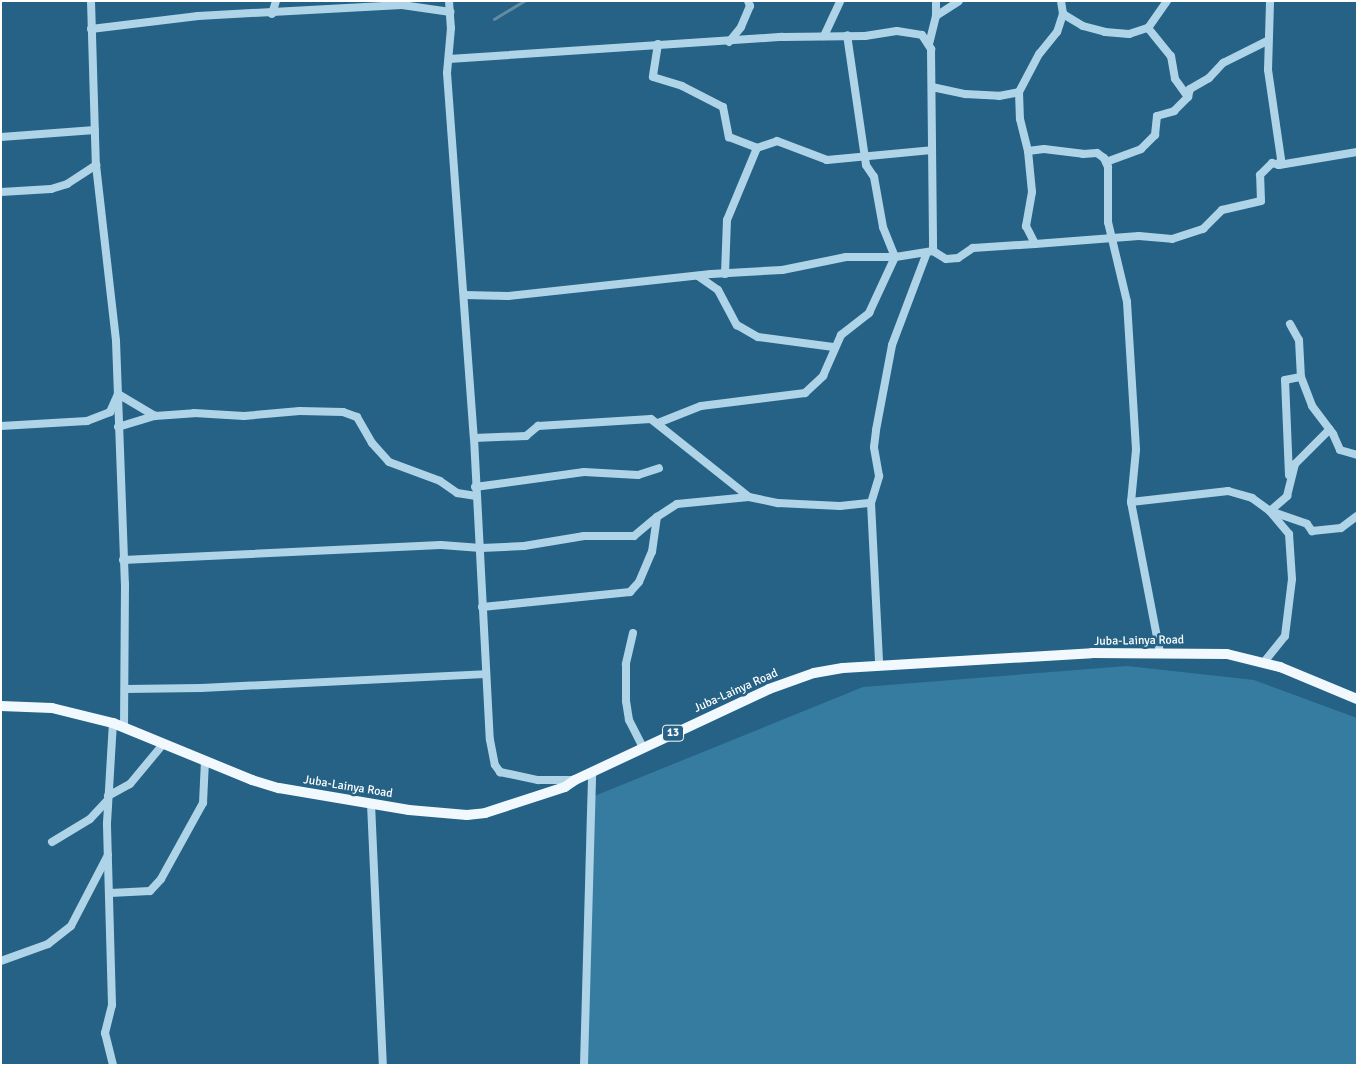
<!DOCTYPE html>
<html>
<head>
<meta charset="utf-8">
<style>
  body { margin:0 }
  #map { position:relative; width:1358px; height:1066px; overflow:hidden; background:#256285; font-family:Signika,sans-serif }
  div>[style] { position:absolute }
  .green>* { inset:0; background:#367ca1 }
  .stream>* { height:2.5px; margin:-1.25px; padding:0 1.25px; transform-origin:1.25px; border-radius:1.25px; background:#638ca4 }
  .minor>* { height:8px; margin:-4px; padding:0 4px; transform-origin:4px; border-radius:4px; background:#afd4e8 }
  .major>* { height:10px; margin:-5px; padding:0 5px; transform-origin:5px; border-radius:5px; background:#f1f9fe }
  span { translate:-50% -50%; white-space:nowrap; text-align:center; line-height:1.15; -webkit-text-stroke:5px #256285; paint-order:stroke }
  .shield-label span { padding:1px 4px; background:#256285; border:1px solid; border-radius:4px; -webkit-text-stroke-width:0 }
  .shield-label { font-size:11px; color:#fff; font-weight:700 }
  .street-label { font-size:12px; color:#fff }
  .frame { position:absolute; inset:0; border:2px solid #fff; pointer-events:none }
</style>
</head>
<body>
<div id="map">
  <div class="green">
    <i style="clip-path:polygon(1127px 666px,1254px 680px,1357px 718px,1357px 1065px,581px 1065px,587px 799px,863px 687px)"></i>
  </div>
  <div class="stream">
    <i style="left:494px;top:19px;width:35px;rotate:-31deg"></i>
  </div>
  <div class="minor">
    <i style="left:91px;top:1px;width:164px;rotate:88.3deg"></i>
    <i style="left:96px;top:165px;width:177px;rotate:83.5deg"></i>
    <i style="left:116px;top:341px;width:243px;rotate:87.9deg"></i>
    <i style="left:125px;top:584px;width:143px;rotate:90.4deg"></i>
    <i style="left:449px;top:1px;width:27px;rotate:86deg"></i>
    <i style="left:451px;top:28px;width:45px;rotate:95.1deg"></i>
    <i style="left:447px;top:73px;width:366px;rotate:85.8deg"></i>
    <i style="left:474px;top:438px;width:302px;rotate:87deg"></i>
    <i style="left:490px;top:740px;width:25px;rotate:79deg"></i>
    <i style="left:495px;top:765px;width:9px;rotate:54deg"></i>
    <i style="left:500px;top:772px;width:39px;rotate:12deg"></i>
    <i style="left:538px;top:780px;width:37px"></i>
    <i style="left:936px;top:1px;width:15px;rotate:90deg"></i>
    <i style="left:1061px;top:1px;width:13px;rotate:81deg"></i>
    <i style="left:1063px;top:14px;width:19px;rotate:108deg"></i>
    <i style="left:1057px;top:32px;width:28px;rotate:129deg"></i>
    <i style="left:1039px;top:54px;width:43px;rotate:117.8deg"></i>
    <i style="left:1019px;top:92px;width:27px;rotate:88deg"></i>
    <i style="left:1020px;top:119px;width:33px;rotate:76deg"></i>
    <i style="left:1028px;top:151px;width:16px;rotate:-7deg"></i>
    <i style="left:1044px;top:149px;width:39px;rotate:7deg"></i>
    <i style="left:1083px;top:154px;width:14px;rotate:-4deg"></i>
    <i style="left:1097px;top:153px;width:9px;rotate:36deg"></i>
    <i style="left:1104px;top:158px;width:10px;rotate:66deg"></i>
    <i style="left:1108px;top:167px;width:55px;rotate:90deg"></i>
    <i style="left:1108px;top:222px;width:82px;rotate:76.6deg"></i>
    <i style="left:1127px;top:302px;width:148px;rotate:86.5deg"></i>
    <i style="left:1136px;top:450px;width:52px;rotate:95.5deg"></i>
    <i style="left:1131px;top:502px;width:153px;rotate:79.1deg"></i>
    <i style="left:1167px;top:1px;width:33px;rotate:125deg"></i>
    <i style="left:1148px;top:28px;width:36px;rotate:51deg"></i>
    <i style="left:1171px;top:56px;width:23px;rotate:80deg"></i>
    <i style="left:1175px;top:79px;width:22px;rotate:54deg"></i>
    <i style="left:272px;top:14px;width:14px;rotate:-73deg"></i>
    <i style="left:1063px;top:14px;width:23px;rotate:31deg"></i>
    <i style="left:1083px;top:26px;width:23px;rotate:15deg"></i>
    <i style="left:1105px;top:32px;width:24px;rotate:5deg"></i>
    <i style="left:1129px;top:34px;width:20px;rotate:-18deg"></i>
    <i style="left:91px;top:29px;width:108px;rotate:-6.9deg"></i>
    <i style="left:198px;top:16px;width:204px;rotate:-3.1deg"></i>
    <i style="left:402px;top:5px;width:49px;rotate:8.3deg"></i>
    <i style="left:824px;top:36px;width:38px;rotate:-65deg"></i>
    <i style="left:729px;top:42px;width:19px;rotate:-51deg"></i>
    <i style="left:741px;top:27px;width:23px;rotate:-67deg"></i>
    <i style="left:750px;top:6px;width:5px;rotate:-112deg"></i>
    <i style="left:658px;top:44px;width:33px;rotate:99deg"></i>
    <i style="left:653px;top:77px;width:30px;rotate:17deg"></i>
    <i style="left:682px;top:86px;width:46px;rotate:27.1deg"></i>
    <i style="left:723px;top:107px;width:31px;rotate:79deg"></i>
    <i style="left:729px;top:137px;width:30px;rotate:21deg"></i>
    <i style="left:757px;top:148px;width:21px;rotate:-19deg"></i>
    <i style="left:777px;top:141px;width:53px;rotate:20.8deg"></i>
    <i style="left:827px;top:160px;width:105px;rotate:-5.4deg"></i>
    <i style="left:929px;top:44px;width:29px;rotate:-76deg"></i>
    <i style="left:936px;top:16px;width:27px;rotate:-33deg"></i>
    <i style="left:449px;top:59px;width:334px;rotate:-3.8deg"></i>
    <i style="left:782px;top:37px;width:83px;rotate:-0.7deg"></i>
    <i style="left:865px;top:36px;width:32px;rotate:-9deg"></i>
    <i style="left:897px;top:31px;width:25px;rotate:9deg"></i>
    <i style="left:922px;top:35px;width:17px;rotate:57deg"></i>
    <i style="left:931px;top:49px;width:202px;rotate:89.4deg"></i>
    <i style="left:933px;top:251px;width:38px;rotate:171deg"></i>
    <i style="left:895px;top:257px;width:49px;rotate:180deg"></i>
    <i style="left:846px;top:257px;width:65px;rotate:168.5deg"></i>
    <i style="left:782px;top:270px;width:71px;rotate:176.8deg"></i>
    <i style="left:711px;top:274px;width:204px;rotate:173.8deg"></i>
    <i style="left:508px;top:296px;width:44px;rotate:-178.7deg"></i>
    <i style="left:932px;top:87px;width:34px;rotate:12deg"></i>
    <i style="left:965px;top:94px;width:34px;rotate:3deg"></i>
    <i style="left:999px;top:96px;width:20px;rotate:-11deg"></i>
    <i style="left:1px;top:137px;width:94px;rotate:-4.3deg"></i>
    <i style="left:1028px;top:151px;width:41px;rotate:84.4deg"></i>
    <i style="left:1032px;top:192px;width:35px;rotate:100deg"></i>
    <i style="left:1026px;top:226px;width:20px;rotate:63deg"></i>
    <i style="left:1035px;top:244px;width:104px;rotate:-4.4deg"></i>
    <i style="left:1139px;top:236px;width:33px;rotate:5deg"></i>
    <i style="left:1172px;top:239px;width:33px;rotate:-18deg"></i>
    <i style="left:1203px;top:229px;width:27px;rotate:-45deg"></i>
    <i style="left:1222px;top:210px;width:40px;rotate:-13deg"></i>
    <i style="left:1261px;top:201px;width:26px;rotate:-92deg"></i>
    <i style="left:1260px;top:175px;width:17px;rotate:-45deg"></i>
    <i style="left:1272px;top:163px;width:7px;rotate:16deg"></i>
    <i style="left:1279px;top:165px;width:6px;rotate:-72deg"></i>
    <i style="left:1281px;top:159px;width:90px;rotate:-98.3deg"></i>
    <i style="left:1268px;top:70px;width:69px;rotate:-88.3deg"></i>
    <i style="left:1106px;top:162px;width:37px;rotate:-20deg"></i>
    <i style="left:1141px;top:149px;width:20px;rotate:-45deg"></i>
    <i style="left:1155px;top:135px;width:19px;rotate:-84deg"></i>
    <i style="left:1157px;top:116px;width:18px;rotate:-16deg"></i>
    <i style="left:1174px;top:111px;width:20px;rotate:-45deg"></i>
    <i style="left:1188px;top:97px;width:8px;rotate:-76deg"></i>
    <i style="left:1190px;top:89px;width:22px;rotate:-30deg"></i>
    <i style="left:1209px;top:78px;width:21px;rotate:-47deg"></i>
    <i style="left:1223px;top:63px;width:49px;rotate:-26.6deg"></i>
    <i style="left:1279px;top:165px;width:79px;rotate:-9.5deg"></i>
    <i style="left:1px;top:192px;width:50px;rotate:-3.4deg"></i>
    <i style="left:51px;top:189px;width:17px;rotate:-17deg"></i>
    <i style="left:67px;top:184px;width:35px;rotate:-33deg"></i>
    <i style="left:933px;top:251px;width:15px;rotate:32deg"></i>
    <i style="left:946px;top:259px;width:12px;rotate:-5deg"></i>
    <i style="left:958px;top:258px;width:18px;rotate:-34deg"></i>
    <i style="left:973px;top:248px;width:62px;rotate:-3.7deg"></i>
    <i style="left:725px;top:274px;width:54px;rotate:-87.9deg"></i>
    <i style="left:727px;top:220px;width:78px;rotate:-67.4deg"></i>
    <i style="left:698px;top:276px;width:24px;rotate:35deg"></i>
    <i style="left:718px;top:290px;width:40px;rotate:62deg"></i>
    <i style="left:737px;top:325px;width:24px;rotate:30deg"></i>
    <i style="left:758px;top:337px;width:76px;rotate:7.6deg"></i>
    <i style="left:1290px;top:324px;width:18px;rotate:61deg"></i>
    <i style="left:1299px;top:340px;width:37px;rotate:87deg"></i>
    <i style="left:1301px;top:377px;width:31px;rotate:69deg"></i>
    <i style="left:1312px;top:406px;width:35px;rotate:53deg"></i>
    <i style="left:1333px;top:434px;width:17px;rotate:66deg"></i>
    <i style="left:1340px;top:450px;width:18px;rotate:16deg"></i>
    <i style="left:658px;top:423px;width:46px;rotate:-21.6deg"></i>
    <i style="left:701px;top:406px;width:105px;rotate:-7.1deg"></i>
    <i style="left:805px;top:393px;width:25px;rotate:-43deg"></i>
    <i style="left:823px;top:376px;width:45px;rotate:-66.3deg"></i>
    <i style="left:841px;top:335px;width:36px;rotate:-38deg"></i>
    <i style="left:869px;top:313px;width:62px;rotate:-65.1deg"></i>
    <i style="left:895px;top:257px;width:32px;rotate:-112deg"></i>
    <i style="left:883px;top:227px;width:51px;rotate:-100.2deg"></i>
    <i style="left:874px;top:177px;width:14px;rotate:-124deg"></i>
    <i style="left:866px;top:165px;width:131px;rotate:-98.3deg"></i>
    <i style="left:1px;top:426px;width:86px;rotate:-3.3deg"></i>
    <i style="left:87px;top:421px;width:25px;rotate:-21deg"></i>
    <i style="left:110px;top:412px;width:20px;rotate:-66deg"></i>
    <i style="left:118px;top:394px;width:43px;rotate:30.7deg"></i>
    <i style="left:118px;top:427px;width:39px;rotate:-17deg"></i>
    <i style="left:155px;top:416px;width:39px;rotate:-4deg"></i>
    <i style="left:194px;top:413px;width:50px;rotate:3.4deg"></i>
    <i style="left:244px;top:416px;width:56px;rotate:-5.1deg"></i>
    <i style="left:300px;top:411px;width:43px;rotate:1.3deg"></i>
    <i style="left:343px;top:412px;width:15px;rotate:20deg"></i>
    <i style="left:357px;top:417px;width:30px;rotate:60deg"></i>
    <i style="left:372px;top:443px;width:25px;rotate:48deg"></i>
    <i style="left:389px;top:462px;width:54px;rotate:20.4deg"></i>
    <i style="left:440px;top:481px;width:21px;rotate:35deg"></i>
    <i style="left:457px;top:493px;width:18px;rotate:9deg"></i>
    <i style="left:474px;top:438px;width:52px;rotate:-2.2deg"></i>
    <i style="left:526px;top:436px;width:16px;rotate:-40deg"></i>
    <i style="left:538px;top:426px;width:113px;rotate:-3.5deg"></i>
    <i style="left:651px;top:419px;width:125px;rotate:38.5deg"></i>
    <i style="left:749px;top:497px;width:30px;rotate:12deg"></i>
    <i style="left:778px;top:503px;width:62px;rotate:2.8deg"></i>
    <i style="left:840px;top:506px;width:31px;rotate:-6deg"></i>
    <i style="left:871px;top:503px;width:160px;rotate:87.1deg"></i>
    <i style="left:1289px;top:475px;width:95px;rotate:-92.4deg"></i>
    <i style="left:1285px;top:380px;width:16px;rotate:-11deg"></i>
    <i style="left:475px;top:487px;width:110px;rotate:-7.8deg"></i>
    <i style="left:584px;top:472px;width:54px;rotate:3.2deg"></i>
    <i style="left:638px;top:475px;width:22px;rotate:-18deg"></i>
    <i style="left:1131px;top:502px;width:98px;rotate:-6.5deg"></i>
    <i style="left:1228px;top:491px;width:25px;rotate:16deg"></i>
    <i style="left:1252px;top:498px;width:22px;rotate:36deg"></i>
    <i style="left:1270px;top:511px;width:39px;rotate:19deg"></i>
    <i style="left:1307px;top:524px;width:9px;rotate:54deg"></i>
    <i style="left:1312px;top:531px;width:29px;rotate:-6deg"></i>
    <i style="left:1341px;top:528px;width:20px;rotate:-37deg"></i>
    <i style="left:871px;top:503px;width:28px;rotate:-73deg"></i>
    <i style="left:879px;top:476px;width:29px;rotate:-100deg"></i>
    <i style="left:874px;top:447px;width:17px;rotate:-83deg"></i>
    <i style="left:876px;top:430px;width:86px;rotate:-79.3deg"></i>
    <i style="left:892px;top:345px;width:96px;rotate:-69.3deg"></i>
    <i style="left:123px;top:560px;width:318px;rotate:-2.7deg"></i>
    <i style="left:441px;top:545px;width:40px;rotate:4.3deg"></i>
    <i style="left:481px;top:548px;width:43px;rotate:-2.7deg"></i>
    <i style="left:524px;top:546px;width:61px;rotate:-9.5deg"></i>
    <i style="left:584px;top:536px;width:50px"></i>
    <i style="left:634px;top:536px;width:30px;rotate:-40deg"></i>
    <i style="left:482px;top:607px;width:149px;rotate:-5.8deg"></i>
    <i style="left:630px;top:592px;width:13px;rotate:-48deg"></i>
    <i style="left:639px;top:582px;width:33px;rotate:-67deg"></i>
    <i style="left:652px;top:552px;width:35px;rotate:-82deg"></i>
    <i style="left:657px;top:517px;width:24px;rotate:-33deg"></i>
    <i style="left:677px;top:504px;width:72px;rotate:-5.6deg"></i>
    <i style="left:633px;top:633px;width:32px;rotate:103deg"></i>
    <i style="left:626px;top:664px;width:37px;rotate:90deg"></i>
    <i style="left:626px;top:701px;width:19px;rotate:81deg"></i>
    <i style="left:629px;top:720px;width:31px;rotate:63deg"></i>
    <i style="left:1264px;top:662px;width:33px;rotate:-51deg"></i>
    <i style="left:1285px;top:636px;width:57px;rotate:-83deg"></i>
    <i style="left:1292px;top:579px;width:45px;rotate:-93.8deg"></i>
    <i style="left:1289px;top:534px;width:30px;rotate:-130deg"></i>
    <i style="left:1270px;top:511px;width:23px;rotate:-41deg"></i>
    <i style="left:1287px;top:496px;width:33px;rotate:-76deg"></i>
    <i style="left:1295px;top:464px;width:49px;rotate:-45deg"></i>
    <i style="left:126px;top:689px;width:75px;rotate:-0.8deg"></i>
    <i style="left:201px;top:688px;width:284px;rotate:-2.8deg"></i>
    <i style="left:108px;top:796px;width:25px;rotate:-29deg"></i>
    <i style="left:130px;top:784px;width:53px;rotate:-50.3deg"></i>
    <i style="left:371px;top:804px;width:261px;rotate:87.4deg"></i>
    <i style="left:52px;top:842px;width:44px;rotate:-31.2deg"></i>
    <i style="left:90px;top:819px;width:26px;rotate:-47deg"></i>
    <i style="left:110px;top:893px;width:40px;rotate:-2.9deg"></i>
    <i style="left:150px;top:891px;width:16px;rotate:-47deg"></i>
    <i style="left:161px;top:879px;width:87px;rotate:-61.1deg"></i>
    <i style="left:203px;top:803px;width:42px;rotate:-87.3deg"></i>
    <i style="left:1px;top:961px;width:50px;rotate:-19.9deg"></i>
    <i style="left:48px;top:944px;width:29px;rotate:-38deg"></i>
    <i style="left:71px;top:926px;width:80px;rotate:-62.5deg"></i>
    <i style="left:113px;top:1065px;width:33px;rotate:-104deg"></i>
    <i style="left:105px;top:1033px;width:29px;rotate:-76deg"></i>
    <i style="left:112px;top:1005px;width:182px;rotate:-91.6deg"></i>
    <i style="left:107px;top:823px;width:100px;rotate:-86.6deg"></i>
    <i style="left:584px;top:1065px;width:292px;rotate:-88.4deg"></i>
  </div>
  <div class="major">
    <i style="left:1px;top:706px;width:51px;rotate:2.2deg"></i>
    <i style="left:52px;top:708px;width:63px;rotate:13.8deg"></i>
    <i style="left:113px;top:723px;width:150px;rotate:22.3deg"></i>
    <i style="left:252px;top:780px;width:28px;rotate:17deg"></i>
    <i style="left:279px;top:788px;width:132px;rotate:9.6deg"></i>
    <i style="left:409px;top:810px;width:58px;rotate:4.9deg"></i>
    <i style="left:467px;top:815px;width:18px;rotate:-6deg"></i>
    <i style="left:485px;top:813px;width:84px;rotate:-18deg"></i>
    <i style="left:565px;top:787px;width:12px;rotate:-35deg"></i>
    <i style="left:575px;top:780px;width:214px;rotate:-25.1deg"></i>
    <i style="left:769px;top:689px;width:48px;rotate:-19.6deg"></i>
    <i style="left:814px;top:673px;width:29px;rotate:-10deg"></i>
    <i style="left:843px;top:668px;width:249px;rotate:-3.4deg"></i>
    <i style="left:1092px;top:653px;width:135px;rotate:0.4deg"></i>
    <i style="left:1227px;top:654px;width:55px;rotate:13.8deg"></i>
    <i style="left:1280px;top:667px;width:83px;rotate:22.6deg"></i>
  </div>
  <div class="shield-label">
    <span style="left:673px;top:733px">13</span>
  </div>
  <div class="street-label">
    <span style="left:1139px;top:641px;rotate:-1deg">Juba-Lainya Road</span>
    <span style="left:736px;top:691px;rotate:-24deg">Juba-Lainya Road</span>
    <span style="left:348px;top:787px;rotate:9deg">Juba-Lainya Road</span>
  </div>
  <div class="frame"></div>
</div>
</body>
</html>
